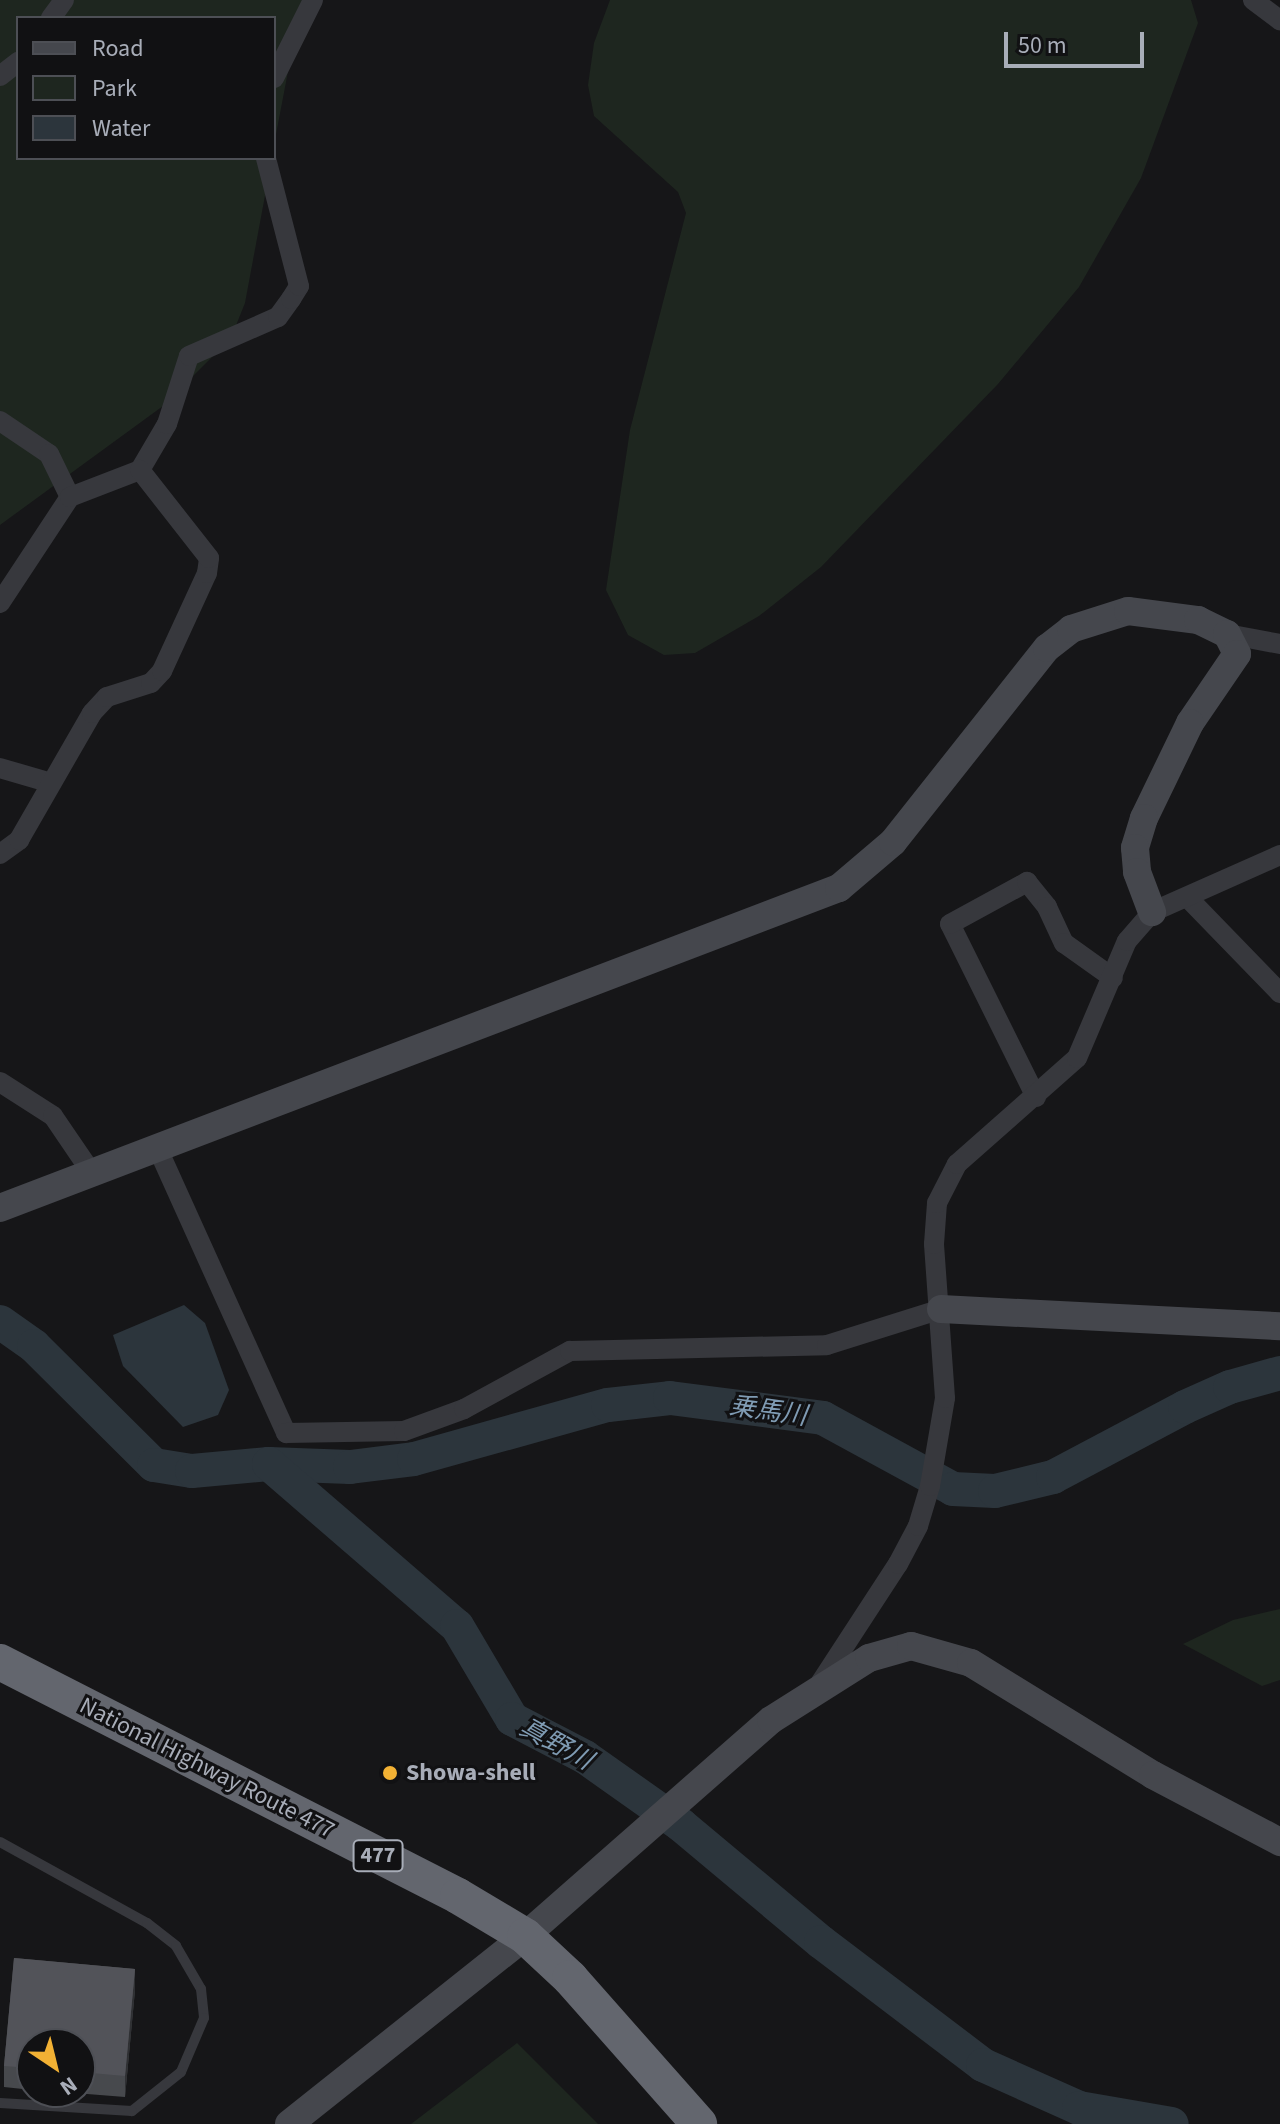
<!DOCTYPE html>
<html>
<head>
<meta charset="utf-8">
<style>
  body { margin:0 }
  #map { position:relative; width:1280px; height:2124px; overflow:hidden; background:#161618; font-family:"Source Sans 3","Noto Sans JP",sans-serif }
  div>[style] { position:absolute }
  .green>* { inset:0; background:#1e261f }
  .water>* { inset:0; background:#2c353c }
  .river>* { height:34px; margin:-17px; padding:0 17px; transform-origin:17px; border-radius:17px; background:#2c353c }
  .lane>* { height:10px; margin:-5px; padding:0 5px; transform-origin:5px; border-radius:5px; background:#37383d }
  .street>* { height:20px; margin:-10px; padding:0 10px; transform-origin:10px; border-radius:10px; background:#37383d }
  .secondary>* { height:28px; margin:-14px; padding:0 14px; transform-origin:14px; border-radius:14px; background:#45474d }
  .highway>* { height:36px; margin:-18px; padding:0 18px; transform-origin:18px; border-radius:18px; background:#63666e }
  .wall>* { inset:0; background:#47494d }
  .shaded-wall>* { inset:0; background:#2f3033 }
  .building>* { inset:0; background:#525359 }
  .dots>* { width:22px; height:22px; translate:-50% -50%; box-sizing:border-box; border:4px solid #111113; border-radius:50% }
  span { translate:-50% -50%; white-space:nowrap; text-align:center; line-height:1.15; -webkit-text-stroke:6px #111113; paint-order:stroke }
  .shield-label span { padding:2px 6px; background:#111113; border:2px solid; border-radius:6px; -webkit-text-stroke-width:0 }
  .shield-label { font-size:22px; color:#a8adb8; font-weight:700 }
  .street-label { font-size:24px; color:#a8adb8 }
  .poi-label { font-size:24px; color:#a8adb8; font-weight:700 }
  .left { translate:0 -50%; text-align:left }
  .water-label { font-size:26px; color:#7f9bb3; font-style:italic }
  .legend { position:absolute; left:16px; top:16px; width:260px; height:144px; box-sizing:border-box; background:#111113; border:2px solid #4d4f55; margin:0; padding:10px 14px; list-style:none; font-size:24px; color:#a8adb8 }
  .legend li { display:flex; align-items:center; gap:16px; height:40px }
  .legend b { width:40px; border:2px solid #4d4f55 }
  .north { position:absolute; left:16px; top:2028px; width:80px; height:80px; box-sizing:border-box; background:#111113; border:2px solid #4d4f55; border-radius:50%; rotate:145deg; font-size:22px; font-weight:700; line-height:32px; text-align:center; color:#a8adb8 }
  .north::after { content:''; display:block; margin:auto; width:28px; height:36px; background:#f2b134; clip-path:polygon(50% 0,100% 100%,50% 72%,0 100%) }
  .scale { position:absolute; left:1004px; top:32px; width:140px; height:36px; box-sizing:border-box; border:4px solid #a8adb8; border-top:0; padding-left:10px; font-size:24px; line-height:28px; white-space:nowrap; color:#a8adb8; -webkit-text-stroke:6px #111113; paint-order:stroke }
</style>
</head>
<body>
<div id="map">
  <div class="green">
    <i style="clip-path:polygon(0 0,309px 0,294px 40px,274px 145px,274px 18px,18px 18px,18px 158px,272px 158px,245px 303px,231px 338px,163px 406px,0 525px)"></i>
    <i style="clip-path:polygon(610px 0,1191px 0,1198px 23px,1141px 178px,1079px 287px,998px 384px,821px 567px,759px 616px,695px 653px,664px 655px,628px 635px,606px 590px,630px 430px,686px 213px,678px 192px,594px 116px,588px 85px,594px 43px)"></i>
    <i style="clip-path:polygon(1280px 1609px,1280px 1680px,1262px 1686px,1183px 1644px,1233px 1620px)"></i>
    <i style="clip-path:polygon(517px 2043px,598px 2124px,411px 2124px)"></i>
  </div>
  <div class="water">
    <i style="clip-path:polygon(184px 1305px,205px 1323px,229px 1390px,218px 1415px,183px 1427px,123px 1366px,113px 1335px)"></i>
  </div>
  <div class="river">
    <i style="left:0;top:1322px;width:42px;rotate:35.2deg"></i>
    <i style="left:34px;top:1346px;width:169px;rotate:44.8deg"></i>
    <i style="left:154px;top:1465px;width:38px;rotate:9deg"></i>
    <i style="left:192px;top:1471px;width:77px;rotate:-5.2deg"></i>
    <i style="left:269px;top:1464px;width:81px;rotate:2.1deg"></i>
    <i style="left:350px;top:1467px;width:64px;rotate:-7.1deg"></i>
    <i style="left:414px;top:1459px;width:201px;rotate:-15.6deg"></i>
    <i style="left:608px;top:1405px;width:62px;rotate:-6.4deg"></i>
    <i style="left:670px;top:1398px;width:154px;rotate:7.4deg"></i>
    <i style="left:823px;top:1418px;width:148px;rotate:28.6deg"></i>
    <i style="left:953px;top:1489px;width:42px;rotate:2.7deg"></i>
    <i style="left:995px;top:1491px;width:60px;rotate:-13.6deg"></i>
    <i style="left:1053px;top:1477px;width:149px;rotate:-27.9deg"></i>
    <i style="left:1185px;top:1407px;width:49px;rotate:-24deg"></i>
    <i style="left:1230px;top:1387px;width:52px;rotate:-15.6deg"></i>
    <i style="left:269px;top:1464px;width:248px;rotate:40.8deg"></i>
    <i style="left:457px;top:1626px;width:108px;rotate:59.4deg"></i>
    <i style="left:512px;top:1719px;width:82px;rotate:27.5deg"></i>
    <i style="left:585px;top:1757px;width:118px;rotate:35.3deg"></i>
    <i style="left:681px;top:1825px;width:182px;rotate:39.9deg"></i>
    <i style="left:821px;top:1942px;width:203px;rotate:37.2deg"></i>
    <i style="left:983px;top:2065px;width:105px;rotate:24.1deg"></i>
    <i style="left:1079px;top:2108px;width:94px;rotate:9.8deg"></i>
  </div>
  <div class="lane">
    <i style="left:0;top:1842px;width:168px;rotate:28.9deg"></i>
    <i style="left:147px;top:1923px;width:37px;rotate:38deg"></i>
    <i style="left:176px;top:1946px;width:50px;rotate:59.8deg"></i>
    <i style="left:201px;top:1989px;width:29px;rotate:84deg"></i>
    <i style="left:204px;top:2018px;width:59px;rotate:113.1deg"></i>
    <i style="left:181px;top:2072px;width:63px;rotate:141.5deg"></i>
    <i style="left:132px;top:2111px;width:132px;rotate:-176.5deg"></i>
  </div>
  <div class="street">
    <i style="left:1253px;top:0;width:34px;rotate:37deg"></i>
    <i style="left:51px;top:18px;width:22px;rotate:-54deg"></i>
    <i style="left:0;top:76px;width:23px;rotate:-38deg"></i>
    <i style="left:274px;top:78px;width:87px;rotate:-63.4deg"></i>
    <i style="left:0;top:421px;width:59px;rotate:34deg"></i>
    <i style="left:49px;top:454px;width:48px;rotate:64deg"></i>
    <i style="left:0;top:603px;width:127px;rotate:-56.6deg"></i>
    <i style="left:70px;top:497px;width:75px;rotate:-21.1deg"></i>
    <i style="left:140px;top:470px;width:53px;rotate:-59.6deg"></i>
    <i style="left:167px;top:424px;width:71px;rotate:-72.1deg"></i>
    <i style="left:189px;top:356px;width:97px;rotate:-23.7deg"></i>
    <i style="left:278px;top:317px;width:22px;rotate:-54deg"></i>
    <i style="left:291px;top:299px;width:15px;rotate:-58deg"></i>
    <i style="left:299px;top:286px;width:132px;rotate:-104.5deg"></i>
    <i style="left:1227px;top:634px;width:54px;rotate:10.7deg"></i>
    <i style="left:0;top:768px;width:53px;rotate:16.4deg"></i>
    <i style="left:0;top:854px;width:24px;rotate:-36deg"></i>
    <i style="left:19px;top:840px;width:146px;rotate:-60.1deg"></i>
    <i style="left:92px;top:713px;width:22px;rotate:-47deg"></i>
    <i style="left:107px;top:697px;width:46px;rotate:-17.7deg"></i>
    <i style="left:151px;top:683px;width:16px;rotate:-47deg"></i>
    <i style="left:162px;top:671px;width:108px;rotate:-65.3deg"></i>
    <i style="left:207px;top:573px;width:15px;rotate:-82deg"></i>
    <i style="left:209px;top:558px;width:112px;rotate:-128.1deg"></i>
    <i style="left:1187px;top:897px;width:134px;rotate:45.9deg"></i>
    <i style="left:0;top:1082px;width:63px;rotate:32.7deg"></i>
    <i style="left:53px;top:1116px;width:68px;rotate:55.8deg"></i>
    <i style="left:1036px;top:1097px;width:193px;rotate:-116.4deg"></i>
    <i style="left:950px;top:924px;width:88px;rotate:-28.6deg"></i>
    <i style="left:1027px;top:882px;width:32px;rotate:51deg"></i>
    <i style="left:1047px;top:907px;width:40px;rotate:65deg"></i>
    <i style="left:1064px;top:943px;width:60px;rotate:35.5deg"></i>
    <i style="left:157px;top:1147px;width:314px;rotate:65.7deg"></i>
    <i style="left:286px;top:1433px;width:118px;rotate:-1deg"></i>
    <i style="left:404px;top:1431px;width:64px;rotate:-20.1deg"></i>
    <i style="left:464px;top:1409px;width:121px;rotate:-28.7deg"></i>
    <i style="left:570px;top:1351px;width:257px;rotate:-1.3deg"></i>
    <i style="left:827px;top:1345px;width:120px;rotate:-17.5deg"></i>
    <i style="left:819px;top:1685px;width:145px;rotate:-56.9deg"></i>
    <i style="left:898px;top:1564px;width:43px;rotate:-62.2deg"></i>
    <i style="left:918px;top:1526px;width:42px;rotate:-73.3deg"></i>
    <i style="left:930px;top:1486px;width:89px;rotate:-80.3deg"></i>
    <i style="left:945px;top:1398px;width:154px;rotate:-94.1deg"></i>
    <i style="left:934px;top:1244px;width:41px;rotate:-85.8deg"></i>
    <i style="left:937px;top:1203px;width:44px;rotate:-62.9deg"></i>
    <i style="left:957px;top:1164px;width:160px;rotate:-41.5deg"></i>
    <i style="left:1077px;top:1058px;width:127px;rotate:-66.9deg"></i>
    <i style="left:1127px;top:941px;width:38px;rotate:-49deg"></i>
    <i style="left:1152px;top:912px;width:140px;rotate:-24deg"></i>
  </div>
  <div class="secondary">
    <i style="left:0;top:1208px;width:898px;rotate:-20.88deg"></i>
    <i style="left:839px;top:888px;width:71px;rotate:-40.4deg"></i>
    <i style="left:893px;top:842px;width:248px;rotate:-51.6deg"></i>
    <i style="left:1047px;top:648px;width:31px;rotate:-38deg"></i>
    <i style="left:1071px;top:629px;width:60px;rotate:-17.5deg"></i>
    <i style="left:1128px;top:611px;width:71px;rotate:7.3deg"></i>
    <i style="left:1198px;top:620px;width:32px;rotate:26deg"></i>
    <i style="left:1227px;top:634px;width:22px;rotate:63deg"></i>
    <i style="left:1237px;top:654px;width:83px;rotate:124.3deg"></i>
    <i style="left:1190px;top:723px;width:106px;rotate:115.8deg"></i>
    <i style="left:1144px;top:818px;width:31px;rotate:107deg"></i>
    <i style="left:1135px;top:848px;width:24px;rotate:85deg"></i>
    <i style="left:1137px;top:872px;width:43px;rotate:69.4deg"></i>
    <i style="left:941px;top:1309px;width:339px;rotate:2.9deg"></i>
    <i style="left:289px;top:2124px;width:302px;rotate:-38.5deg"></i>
    <i style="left:525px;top:1936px;width:327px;rotate:-41.3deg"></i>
    <i style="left:771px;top:1720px;width:116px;rotate:-32.3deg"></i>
    <i style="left:869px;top:1658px;width:44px;rotate:-15.9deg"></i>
    <i style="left:911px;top:1646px;width:62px;rotate:15.8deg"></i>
    <i style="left:971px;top:1663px;width:214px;rotate:31.6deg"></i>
    <i style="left:1153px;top:1775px;width:144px;rotate:27.8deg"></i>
  </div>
  <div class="highway">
    <i style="left:0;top:1662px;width:514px;rotate:27.06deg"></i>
    <i style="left:458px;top:1896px;width:78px;rotate:30.8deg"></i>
    <i style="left:525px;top:1936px;width:62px;rotate:43deg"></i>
    <i style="left:570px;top:1978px;width:195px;rotate:48.5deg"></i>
  </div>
  <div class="wall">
    <i style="clip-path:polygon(14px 1958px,135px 1969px,135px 1990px,125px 2097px,62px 2092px,80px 2092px,80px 2044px,32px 2044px,32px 2090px,4px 2087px,4px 2066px)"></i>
  </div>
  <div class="shaded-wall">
    <i style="clip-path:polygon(135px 1969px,135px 1990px,125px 2097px,125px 2076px)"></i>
  </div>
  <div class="building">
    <i style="clip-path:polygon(14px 1958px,135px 1969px,125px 2076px,80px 2072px,80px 2044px,32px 2044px,32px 2068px,4px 2066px)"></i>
  </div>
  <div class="dots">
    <i style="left:390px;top:1773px;background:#f2b134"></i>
  </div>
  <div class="shield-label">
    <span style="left:378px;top:1856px">477</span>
  </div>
  <div class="street-label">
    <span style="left:207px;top:1768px;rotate:27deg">National Highway Route 477</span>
  </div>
  <div class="poi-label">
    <span class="left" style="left:406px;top:1773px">Showa-shell</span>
  </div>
  <div class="water-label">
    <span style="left:768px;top:1411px;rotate:8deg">乗馬川</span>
    <span style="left:556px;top:1744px;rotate:29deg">真野川</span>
  </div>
  <ul class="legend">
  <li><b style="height:10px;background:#45474d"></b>Road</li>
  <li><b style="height:22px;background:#1e261f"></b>Park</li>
  <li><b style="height:22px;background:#2c353c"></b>Water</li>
  </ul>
  <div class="north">N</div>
  <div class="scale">50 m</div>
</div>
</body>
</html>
